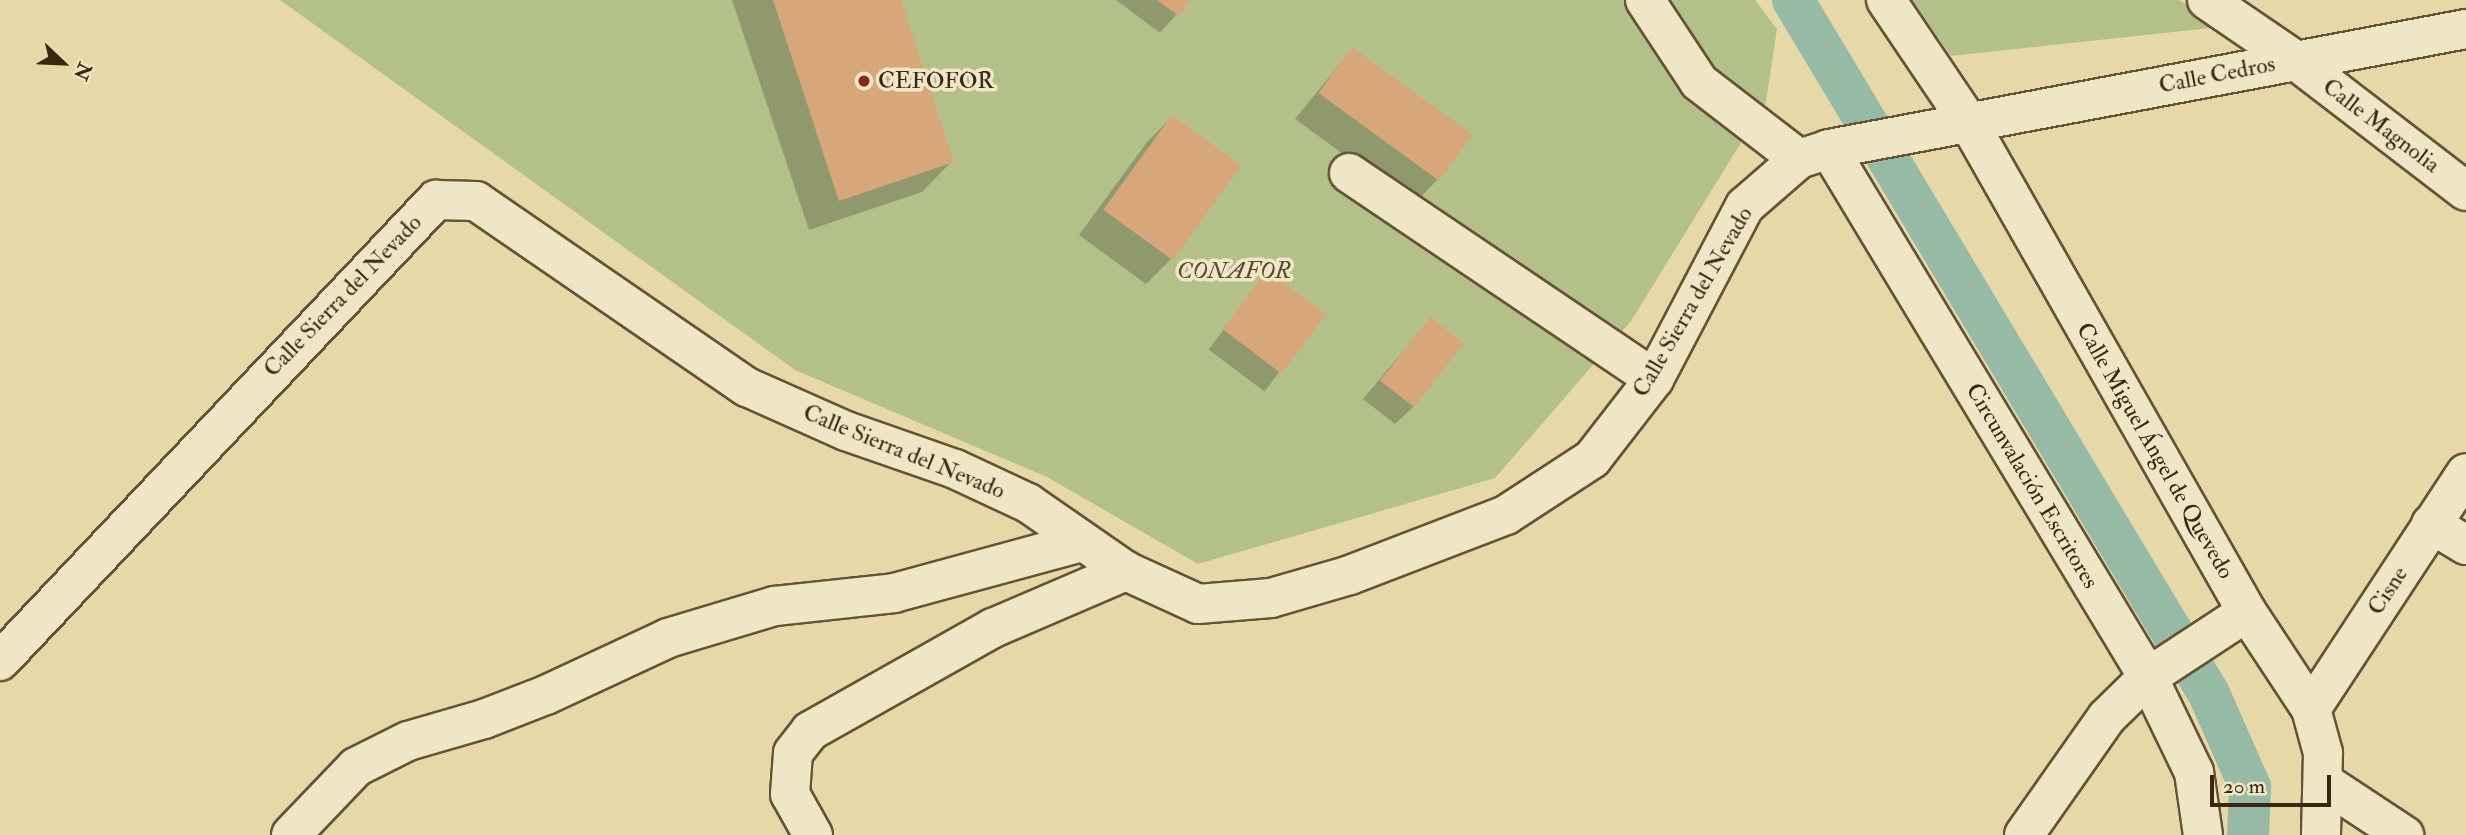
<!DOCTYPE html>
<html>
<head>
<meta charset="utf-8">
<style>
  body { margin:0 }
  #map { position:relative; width:2466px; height:835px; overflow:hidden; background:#e7d9a7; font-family:"IM FELL Double Pica",serif }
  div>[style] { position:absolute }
  .green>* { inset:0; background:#b3c089 }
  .shadow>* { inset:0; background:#0003; transform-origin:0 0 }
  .canal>* { height:42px; margin:-21px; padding:0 21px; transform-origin:21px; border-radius:21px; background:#97baa6 }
  .building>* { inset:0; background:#d7a779; transform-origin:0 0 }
  .roads { filter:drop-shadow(2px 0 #655336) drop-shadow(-2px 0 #655336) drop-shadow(0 2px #655336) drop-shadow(0 -2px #655336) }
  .minor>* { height:38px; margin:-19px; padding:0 19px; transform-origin:19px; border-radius:19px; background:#efe6c6 }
  .dots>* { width:19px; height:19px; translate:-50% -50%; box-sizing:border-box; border:4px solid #efe6c6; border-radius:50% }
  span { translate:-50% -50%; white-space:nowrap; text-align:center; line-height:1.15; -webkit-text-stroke:7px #efe6c6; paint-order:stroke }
  .street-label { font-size:23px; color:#3a2611 }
  .poi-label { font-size:23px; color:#3a2611 }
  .left { translate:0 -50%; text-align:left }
  .park-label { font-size:23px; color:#584c2f; font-style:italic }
  .north { position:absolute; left:28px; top:28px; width:70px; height:70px; -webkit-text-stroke:5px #efe6c6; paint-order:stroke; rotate:113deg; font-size:19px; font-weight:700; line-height:28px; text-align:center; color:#3a2611 }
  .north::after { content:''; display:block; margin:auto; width:24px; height:32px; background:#3a2611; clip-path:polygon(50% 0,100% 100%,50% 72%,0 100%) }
  .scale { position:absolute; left:2210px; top:775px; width:121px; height:32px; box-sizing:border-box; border:4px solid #3a2611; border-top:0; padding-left:9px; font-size:21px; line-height:24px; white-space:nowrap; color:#3a2611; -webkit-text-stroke:5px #efe6c6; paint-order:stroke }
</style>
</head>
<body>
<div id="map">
  <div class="green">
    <i style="clip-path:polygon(280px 0,1755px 0,1777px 29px,1766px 102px,1631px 321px,1495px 478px,1198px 564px,1047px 477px,795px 370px)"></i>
    <i style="clip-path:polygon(1912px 0,2179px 0,2220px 27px,1951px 56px)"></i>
  </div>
  <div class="shadow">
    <i style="clip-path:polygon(732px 0,899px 0,952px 161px,922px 192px,809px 230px)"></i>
    <i style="clip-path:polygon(1116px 0,1189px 0,1160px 33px)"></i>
    <i style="clip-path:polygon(1352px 49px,1438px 179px,1413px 205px,1295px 119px)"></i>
    <i style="clip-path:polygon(1172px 117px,1239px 167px,1171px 259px,1146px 284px,1079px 235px,1147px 142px)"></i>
    <i style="left:1267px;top:272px;width:70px;height:97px;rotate:37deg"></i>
    <i style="clip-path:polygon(1430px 319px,1413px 407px,1395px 424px,1363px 399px)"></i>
  </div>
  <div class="canal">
    <i style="left:1793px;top:0;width:809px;rotate:59.06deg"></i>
    <i style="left:2209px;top:694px;width:102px;rotate:66.2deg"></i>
    <i style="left:2250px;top:787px;width:48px;rotate:92.4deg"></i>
  </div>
  <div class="building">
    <i style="clip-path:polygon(773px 0,901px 0,954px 162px,839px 201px)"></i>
    <i style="clip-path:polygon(1157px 0,1191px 0,1179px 16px)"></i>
    <i style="left:1352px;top:47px;width:149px;height:57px;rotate:36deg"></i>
    <i style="left:1172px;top:115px;width:86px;height:117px;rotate:36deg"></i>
    <i style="left:1267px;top:270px;width:74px;height:74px;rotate:37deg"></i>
    <i style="left:1430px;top:317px;width:43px;height:81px;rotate:38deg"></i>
  </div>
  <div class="roads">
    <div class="minor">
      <i style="left:1645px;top:0;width:98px;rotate:56.6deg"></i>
      <i style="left:1699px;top:82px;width:126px;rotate:37.6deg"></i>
      <i style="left:1886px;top:0;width:148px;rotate:56deg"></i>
      <i style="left:1969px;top:123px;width:562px;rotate:60.38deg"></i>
      <i style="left:2247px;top:612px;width:116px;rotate:56.6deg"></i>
      <i style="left:2311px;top:709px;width:46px;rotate:74.7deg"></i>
      <i style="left:2323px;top:753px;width:82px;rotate:91.4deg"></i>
      <i style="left:2207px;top:0;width:107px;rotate:34.3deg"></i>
      <i style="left:2295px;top:60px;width:215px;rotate:37.5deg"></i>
      <i style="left:1829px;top:149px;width:617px;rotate:58.86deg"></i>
      <i style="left:2148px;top:677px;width:106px;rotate:64.2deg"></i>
      <i style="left:2194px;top:772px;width:64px;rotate:81.9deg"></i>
      <i style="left:1349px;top:173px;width:368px;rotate:34deg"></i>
      <i style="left:2431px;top:524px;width:41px;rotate:31deg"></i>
      <i style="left:0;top:661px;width:635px;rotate:-46.6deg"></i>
      <i style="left:436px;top:200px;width:40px;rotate:1.4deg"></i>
      <i style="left:476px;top:201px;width:329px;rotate:34.5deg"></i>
      <i style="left:747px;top:387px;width:108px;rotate:24deg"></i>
      <i style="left:846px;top:431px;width:115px;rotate:19.2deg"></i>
      <i style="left:955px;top:469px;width:81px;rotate:25deg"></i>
      <i style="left:1028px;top:503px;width:119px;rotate:34.8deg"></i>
      <i style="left:1126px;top:571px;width:79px;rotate:24.6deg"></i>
      <i style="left:1198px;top:604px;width:73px;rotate:-4.7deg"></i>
      <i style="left:1271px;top:598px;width:82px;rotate:-16.2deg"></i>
      <i style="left:1350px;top:575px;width:167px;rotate:-21deg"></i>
      <i style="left:1506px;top:515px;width:103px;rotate:-33.1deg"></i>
      <i style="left:1592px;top:459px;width:101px;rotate:-52.2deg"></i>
      <i style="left:1654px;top:379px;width:195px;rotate:-62.3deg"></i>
      <i style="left:1745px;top:206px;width:72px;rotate:-41deg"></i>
      <i style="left:1799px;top:159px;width:32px;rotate:-18deg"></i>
      <i style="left:1829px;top:149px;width:648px;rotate:-10.67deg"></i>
      <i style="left:2311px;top:709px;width:282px;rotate:-56.7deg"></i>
      <i style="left:2325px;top:783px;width:95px;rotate:33.4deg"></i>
      <i style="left:291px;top:835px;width:94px;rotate:-46.3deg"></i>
      <i style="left:356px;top:767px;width:58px;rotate:-26.6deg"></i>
      <i style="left:408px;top:741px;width:79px;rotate:-16.1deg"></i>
      <i style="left:484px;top:719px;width:66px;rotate:-21.2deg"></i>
      <i style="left:546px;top:695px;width:135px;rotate:-25deg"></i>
      <i style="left:668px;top:638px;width:112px;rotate:-16.7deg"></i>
      <i style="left:775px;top:606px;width:120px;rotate:-6.2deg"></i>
      <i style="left:894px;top:593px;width:195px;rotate:-15.2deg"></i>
      <i style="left:813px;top:835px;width:47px;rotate:-119.3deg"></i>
      <i style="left:790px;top:794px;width:41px;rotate:-85.8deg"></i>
      <i style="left:793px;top:753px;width:28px;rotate:-52deg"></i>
      <i style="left:810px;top:731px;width:210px;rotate:-29.4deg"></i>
      <i style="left:993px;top:628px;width:145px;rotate:-23.2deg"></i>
      <i style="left:2024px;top:835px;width:144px;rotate:-54.9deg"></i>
      <i style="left:2107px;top:717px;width:57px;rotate:-44.3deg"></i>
      <i style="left:2148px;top:677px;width:118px;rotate:-33.3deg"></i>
    </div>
  </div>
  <div class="dots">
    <i style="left:864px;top:81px;background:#8f2418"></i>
  </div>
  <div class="street-label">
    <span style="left:2217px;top:75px;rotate:-11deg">Calle Cedros</span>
    <span style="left:2381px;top:126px;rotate:37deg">Calle Magnolia</span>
    <span style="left:343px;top:296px;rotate:-46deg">Calle Sierra del Nevado</span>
    <span style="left:1693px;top:302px;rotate:-60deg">Calle Sierra del Nevado</span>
    <span style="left:2155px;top:451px;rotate:60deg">Calle Miguel Ángel de Quevedo</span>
    <span style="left:904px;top:452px;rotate:22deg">Calle Sierra del Nevado</span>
    <span style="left:2032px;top:486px;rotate:59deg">Circunvalación Escritores</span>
    <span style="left:2388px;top:591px;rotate:-57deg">Cisne</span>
  </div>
  <div class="poi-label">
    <span class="left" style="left:878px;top:81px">CEFOFOR</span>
  </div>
  <div class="park-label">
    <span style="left:1234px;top:271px">CONAFOR</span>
  </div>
  <div class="north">N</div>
  <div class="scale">20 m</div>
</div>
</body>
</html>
